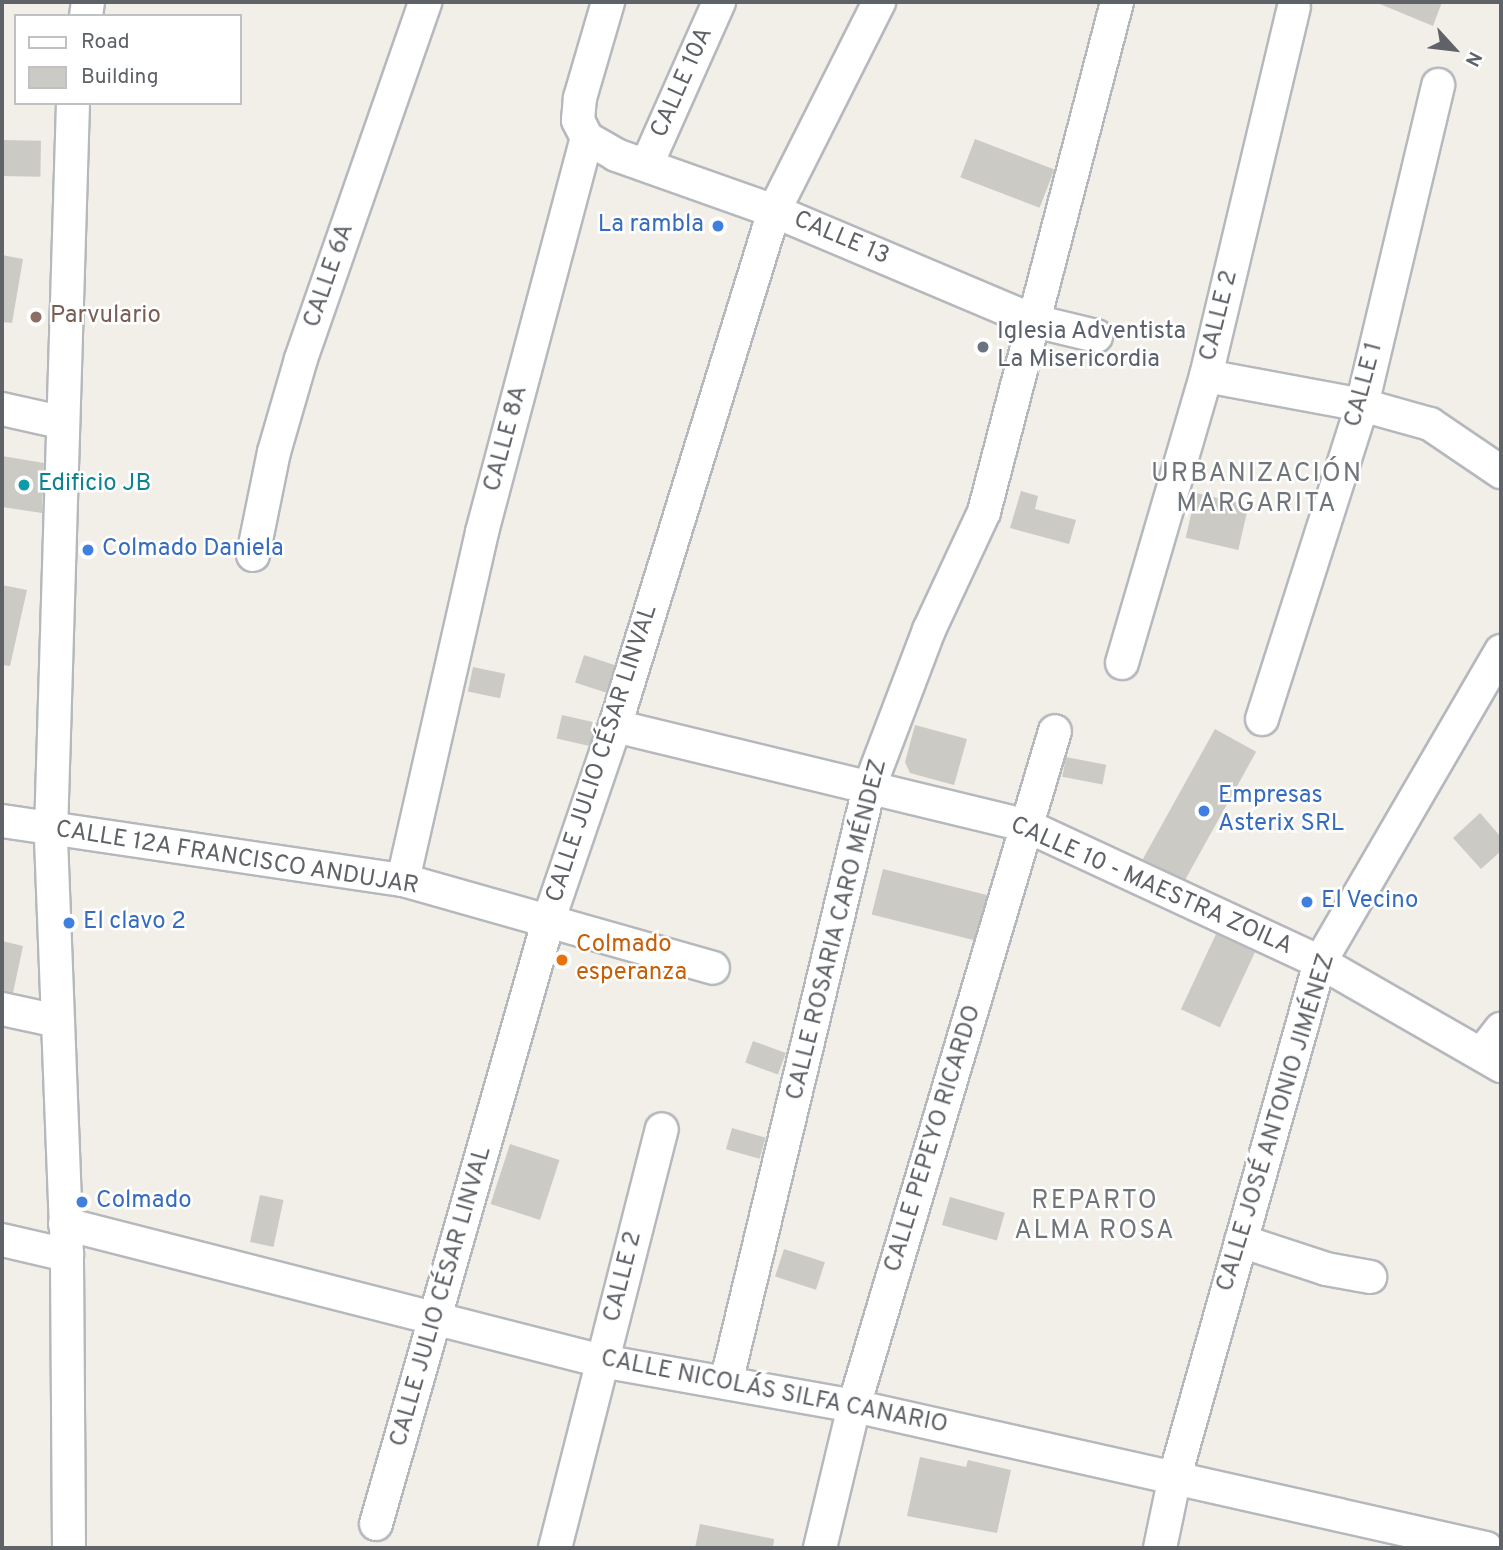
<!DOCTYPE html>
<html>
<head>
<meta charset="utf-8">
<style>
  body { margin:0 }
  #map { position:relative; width:1503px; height:1550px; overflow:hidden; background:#f1efe8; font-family:Overpass,sans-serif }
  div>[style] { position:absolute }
  .building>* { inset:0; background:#cccac5; transform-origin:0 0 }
  .roads { filter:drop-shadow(2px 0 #b5b8bc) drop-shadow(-2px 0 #b5b8bc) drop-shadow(0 2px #b5b8bc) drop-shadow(0 -2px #b5b8bc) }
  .minor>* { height:32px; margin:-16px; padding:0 16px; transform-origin:16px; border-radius:16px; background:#fff }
  .dots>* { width:19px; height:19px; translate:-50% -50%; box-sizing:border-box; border:4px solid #fff; border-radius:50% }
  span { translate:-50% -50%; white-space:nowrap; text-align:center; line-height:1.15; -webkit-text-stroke:5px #fff; paint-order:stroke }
  .street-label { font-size:24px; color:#5f6368 }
  .shop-label { font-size:24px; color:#366cbe }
  .right { translate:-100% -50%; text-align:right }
  .left { translate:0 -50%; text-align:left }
  .education-label { font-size:24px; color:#785e54 }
  .worship-label { font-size:24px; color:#5b616d }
  .culture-label { font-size:24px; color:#0d838f }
  .food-label { font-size:24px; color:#c56008 }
  .neighbourhood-label { font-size:26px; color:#70757a; letter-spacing:2px }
  .frame { position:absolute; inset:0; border:4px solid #5f6368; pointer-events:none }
  .legend { position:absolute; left:14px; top:14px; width:228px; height:91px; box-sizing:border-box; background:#fff; border:2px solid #bfc1c3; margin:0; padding:9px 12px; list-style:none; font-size:21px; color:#5f6368 }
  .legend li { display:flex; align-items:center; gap:14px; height:35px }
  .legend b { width:35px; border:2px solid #bfc1c3 }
  .north { position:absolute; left:1419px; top:14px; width:70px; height:70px; -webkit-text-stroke:5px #fff; paint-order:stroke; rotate:117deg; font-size:19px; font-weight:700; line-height:28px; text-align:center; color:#5f6368 }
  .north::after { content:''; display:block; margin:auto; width:24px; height:32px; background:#5f6368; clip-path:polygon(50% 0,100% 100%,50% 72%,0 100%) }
</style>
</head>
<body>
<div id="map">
  <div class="building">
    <i style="clip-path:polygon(1375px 2px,1442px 2px,1433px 26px)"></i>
    <i style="left:975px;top:139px;width:85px;height:41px;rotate:21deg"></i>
    <i style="left:2px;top:140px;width:39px;height:36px;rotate:1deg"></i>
    <i style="clip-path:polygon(2px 255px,23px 259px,12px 323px,2px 322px)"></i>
    <i style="clip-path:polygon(2px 456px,44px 463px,42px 513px,2px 507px)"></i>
    <i style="clip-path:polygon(1021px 491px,1038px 496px,1035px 509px,1076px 520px,1069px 544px,1010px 528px)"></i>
    <i style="left:1196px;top:493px;width:54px;height:46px;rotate:13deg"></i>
    <i style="clip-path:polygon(2px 585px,27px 590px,10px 666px,2px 665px)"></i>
    <i style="left:584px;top:655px;width:33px;height:29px;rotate:18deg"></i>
    <i style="left:473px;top:667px;width:33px;height:25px;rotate:12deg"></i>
    <i style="left:562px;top:715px;width:36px;height:24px;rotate:13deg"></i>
    <i style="clip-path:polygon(915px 725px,967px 739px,954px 785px,910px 773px,905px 762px)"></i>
    <i style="left:1215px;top:729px;width:47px;height:149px;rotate:29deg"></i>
    <i style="left:1066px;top:757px;width:41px;height:20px;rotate:11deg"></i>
    <i style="clip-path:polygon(1480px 813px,1501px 837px,1501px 851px,1481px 869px,1453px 838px)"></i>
    <i style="left:883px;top:869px;width:107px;height:47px;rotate:14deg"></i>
    <i style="left:1216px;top:934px;width:43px;height:83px;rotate:25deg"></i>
    <i style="clip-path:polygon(2px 941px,23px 946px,13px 993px,2px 991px)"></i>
    <i style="left:753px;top:1041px;width:35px;height:23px;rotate:20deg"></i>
    <i style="left:732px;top:1128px;width:35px;height:22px;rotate:16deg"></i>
    <i style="left:510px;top:1144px;width:52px;height:63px;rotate:18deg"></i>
    <i style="left:260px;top:1195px;width:24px;height:48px;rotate:12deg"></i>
    <i style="left:950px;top:1197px;width:57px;height:29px;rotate:16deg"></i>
    <i style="left:784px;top:1249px;width:43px;height:29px;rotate:18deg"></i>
    <i style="clip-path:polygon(920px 1457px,966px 1467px,968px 1460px,1011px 1470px,997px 1533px,907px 1516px)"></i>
    <i style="clip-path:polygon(700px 1524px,774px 1539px,773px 1548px,695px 1548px)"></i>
  </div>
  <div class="roads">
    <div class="minor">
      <i style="left:86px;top:16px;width:14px;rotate:-82deg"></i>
      <i style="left:587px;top:138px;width:34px;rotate:30deg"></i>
      <i style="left:616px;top:155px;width:168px;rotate:19.5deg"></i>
      <i style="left:774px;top:211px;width:282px;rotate:22.9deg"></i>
      <i style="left:1034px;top:321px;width:64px;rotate:13.6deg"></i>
      <i style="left:647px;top:164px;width:177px;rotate:-66deg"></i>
      <i style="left:1206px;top:376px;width:159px;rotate:10.5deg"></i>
      <i style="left:1362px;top:405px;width:71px;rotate:15.6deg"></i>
      <i style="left:1430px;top:424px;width:86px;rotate:34.1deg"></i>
      <i style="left:2px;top:409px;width:59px;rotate:12.6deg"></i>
      <i style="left:253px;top:555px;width:105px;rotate:-78.5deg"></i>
      <i style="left:274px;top:452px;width:97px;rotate:-73.8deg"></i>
      <i style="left:301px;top:359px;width:378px;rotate:-70.8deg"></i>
      <i style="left:1122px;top:663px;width:299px;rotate:-73.7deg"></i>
      <i style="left:1206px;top:376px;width:379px;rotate:-76.6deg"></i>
      <i style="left:1262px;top:719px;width:330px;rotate:-72.3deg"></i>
      <i style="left:1362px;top:405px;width:329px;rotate:-76.6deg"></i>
      <i style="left:615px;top:726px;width:424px;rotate:13.6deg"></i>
      <i style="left:1027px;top:826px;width:323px;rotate:24.9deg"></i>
      <i style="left:1320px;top:962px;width:209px;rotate:29.9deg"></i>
      <i style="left:2px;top:821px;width:405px;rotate:8.4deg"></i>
      <i style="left:403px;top:880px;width:322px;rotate:15.8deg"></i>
      <i style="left:403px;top:880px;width:357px;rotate:-77.2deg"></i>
      <i style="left:482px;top:532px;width:408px;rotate:-75.1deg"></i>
      <i style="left:587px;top:138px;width:20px;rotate:-117deg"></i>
      <i style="left:578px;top:120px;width:22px;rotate:-85deg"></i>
      <i style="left:580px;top:98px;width:100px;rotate:-73.7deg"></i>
      <i style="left:2px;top:1009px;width:57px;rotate:12.1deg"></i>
      <i style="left:1482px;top:1053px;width:31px;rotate:-52deg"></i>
      <i style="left:65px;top:1224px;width:554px;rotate:14.31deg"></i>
      <i style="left:602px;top:1361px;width:256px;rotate:10.1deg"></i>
      <i style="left:854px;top:1406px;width:648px;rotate:12.66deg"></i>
      <i style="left:2px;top:1240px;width:67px;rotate:13deg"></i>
      <i style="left:1241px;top:1241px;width:89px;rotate:18.2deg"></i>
      <i style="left:1326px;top:1269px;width:45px;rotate:10.3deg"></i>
      <i style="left:726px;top:1383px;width:612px;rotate:-76.49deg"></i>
      <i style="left:869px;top:788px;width:169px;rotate:-69.2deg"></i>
      <i style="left:929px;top:630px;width:130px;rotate:-65deg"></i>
      <i style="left:984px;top:512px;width:527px;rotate:-75.38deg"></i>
      <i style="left:376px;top:1524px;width:626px;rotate:-74.05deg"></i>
      <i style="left:548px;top:922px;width:207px;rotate:-71.1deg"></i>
      <i style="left:615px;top:726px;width:539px;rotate:-72.84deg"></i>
      <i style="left:774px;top:211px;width:234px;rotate:-63.3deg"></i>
      <i style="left:69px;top:1548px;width:293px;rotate:-90.4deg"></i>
      <i style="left:67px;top:1255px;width:423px;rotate:-92.2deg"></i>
      <i style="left:51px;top:832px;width:729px;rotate:-88.27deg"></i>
      <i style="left:555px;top:1548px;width:432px;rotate:-75.7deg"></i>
      <i style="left:820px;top:1548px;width:146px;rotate:-76.5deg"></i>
      <i style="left:854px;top:1406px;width:704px;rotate:-73.42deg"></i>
      <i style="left:1160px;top:1548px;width:74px;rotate:-78.2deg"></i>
      <i style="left:1175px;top:1476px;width:534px;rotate:-74.25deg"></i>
      <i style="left:1320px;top:962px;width:360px;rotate:-59.8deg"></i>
    </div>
  </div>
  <div class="dots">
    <i style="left:718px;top:226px;background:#3f7fe0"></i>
    <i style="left:36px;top:317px;background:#8d6e63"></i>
    <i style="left:983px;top:347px;background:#6b7280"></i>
    <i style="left:24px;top:485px;background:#0f9aa8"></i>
    <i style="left:88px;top:550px;background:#3f7fe0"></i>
    <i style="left:1204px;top:811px;background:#3f7fe0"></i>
    <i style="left:1307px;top:902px;background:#3f7fe0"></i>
    <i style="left:69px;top:923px;background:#3f7fe0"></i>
    <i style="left:562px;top:960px;background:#e8710a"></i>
    <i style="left:82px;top:1202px;background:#3f7fe0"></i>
  </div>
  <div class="street-label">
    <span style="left:683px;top:83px;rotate:-66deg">CALLE 10A</span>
    <span style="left:841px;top:239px;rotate:23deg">CALLE 13</span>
    <span style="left:330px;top:276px;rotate:-71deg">CALLE 6A</span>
    <span style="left:1220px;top:316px;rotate:-76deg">CALLE 2</span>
    <span style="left:1365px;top:385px;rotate:-75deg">CALLE 1</span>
    <span style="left:507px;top:439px;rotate:-75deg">CALLE 8A</span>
    <span style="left:603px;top:754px;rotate:-72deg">CALLE JULIO CÉSAR LINVAL</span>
    <span style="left:237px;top:859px;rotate:9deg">CALLE 12A FRANCISCO ANDUJAR</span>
    <span style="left:1151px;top:887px;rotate:24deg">CALLE 10 - MAESTRA ZOILA</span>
    <span style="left:838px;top:930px;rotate:-76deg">CALLE ROSARIA CARO MÉNDEZ</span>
    <span style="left:1277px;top:1123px;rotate:-73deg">CALLE JOSÉ ANTONIO JIMÉNEZ</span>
    <span style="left:934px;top:1139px;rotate:-73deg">CALLE PEPEYO RICARDO</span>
    <span style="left:624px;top:1277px;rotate:-76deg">CALLE 2</span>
    <span style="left:442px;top:1297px;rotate:-74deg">CALLE JULIO CÉSAR LINVAL</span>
    <span style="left:774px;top:1393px;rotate:11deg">CALLE NICOLÁS SILFA CANARIO</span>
  </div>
  <div class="shop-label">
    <span class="right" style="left:704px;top:226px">La rambla</span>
    <span class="left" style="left:102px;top:550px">Colmado Daniela</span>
    <span class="left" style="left:1218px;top:811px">Empresas<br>Asterix SRL</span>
    <span class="left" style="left:1321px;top:902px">El Vecino</span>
    <span class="left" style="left:83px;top:923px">El clavo 2</span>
    <span class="left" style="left:96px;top:1202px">Colmado</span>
  </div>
  <div class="education-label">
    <span class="left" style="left:50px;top:317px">Parvulario</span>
  </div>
  <div class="worship-label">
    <span class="left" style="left:997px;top:347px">Iglesia Adventista<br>La Misericordia</span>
  </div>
  <div class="culture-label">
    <span class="left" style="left:38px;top:485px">Edificio JB</span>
  </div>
  <div class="food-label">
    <span class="left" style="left:576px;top:960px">Colmado<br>esperanza</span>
  </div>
  <div class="neighbourhood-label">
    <span style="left:1257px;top:490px">URBANIZACIÓN<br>MARGARITA</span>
    <span style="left:1095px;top:1217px">REPARTO<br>ALMA ROSA</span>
  </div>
  <div class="frame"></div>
  <ul class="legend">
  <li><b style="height:9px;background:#fff"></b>Road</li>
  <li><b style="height:19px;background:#cccac5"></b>Building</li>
  </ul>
  <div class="north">N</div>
</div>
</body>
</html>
